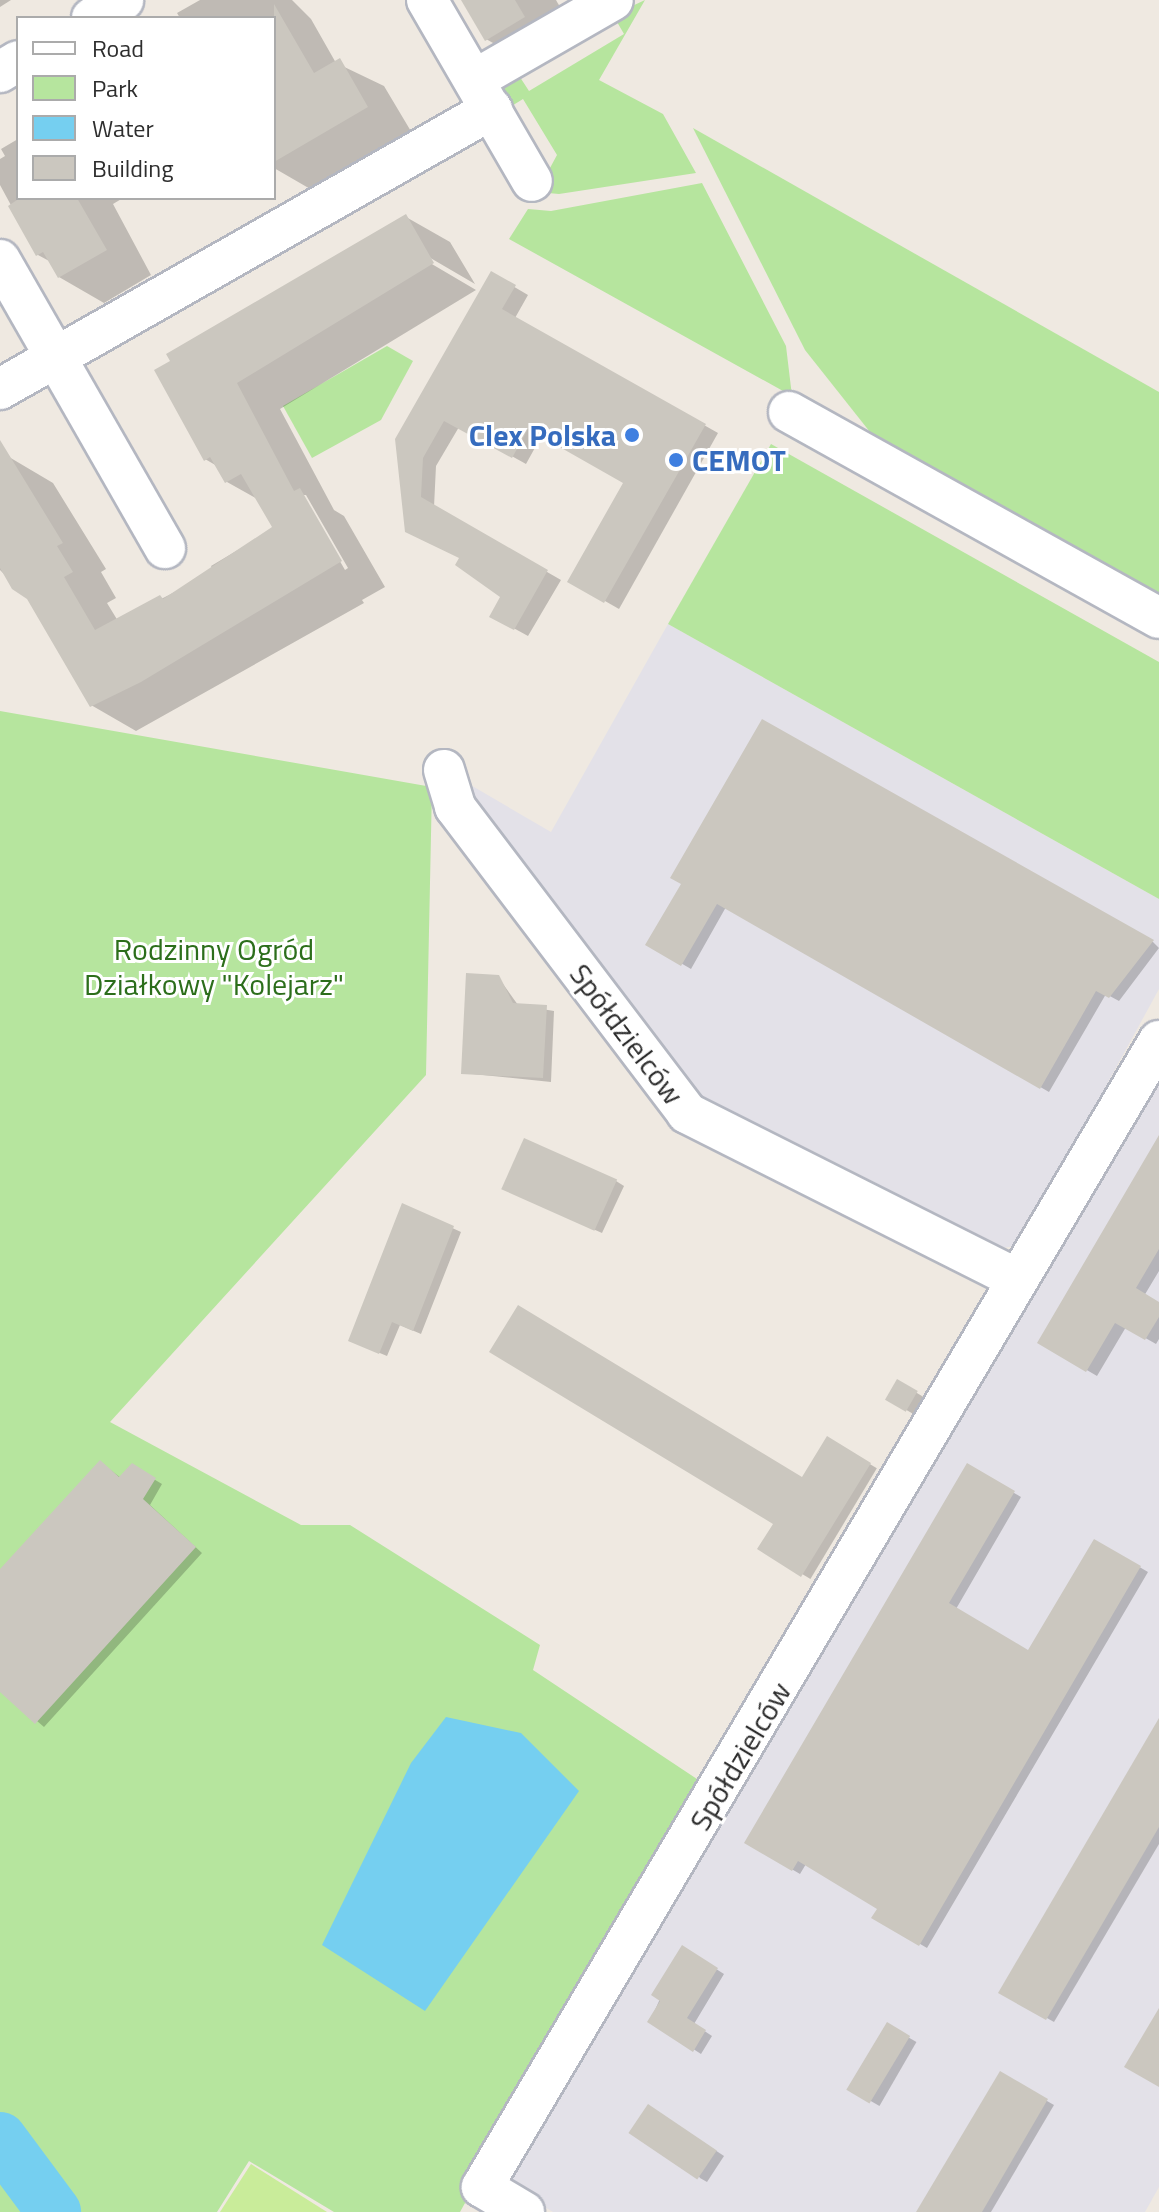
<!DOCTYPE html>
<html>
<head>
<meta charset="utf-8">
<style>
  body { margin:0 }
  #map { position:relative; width:1159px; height:2212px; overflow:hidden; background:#efe9e1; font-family:"Titillium Web",sans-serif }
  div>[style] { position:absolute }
  .industrial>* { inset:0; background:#e3e1e8 }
  .green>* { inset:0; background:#b6e59e }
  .pitch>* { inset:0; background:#c9ec9a }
  .water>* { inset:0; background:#75cff0 }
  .shadow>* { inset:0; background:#0003; transform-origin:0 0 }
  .river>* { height:54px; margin:-27px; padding:0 27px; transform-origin:27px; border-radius:27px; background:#75cff0 }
  .building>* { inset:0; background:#cbc7bf; transform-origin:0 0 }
  .roads { filter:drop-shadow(2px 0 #b4b7c1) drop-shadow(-2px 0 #b4b7c1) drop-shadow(0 2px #b4b7c1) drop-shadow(0 -2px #b4b7c1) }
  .minor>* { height:40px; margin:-20px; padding:0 20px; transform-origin:20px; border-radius:20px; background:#fff }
  .dots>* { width:22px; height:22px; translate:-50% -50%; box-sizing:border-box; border:4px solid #fff; border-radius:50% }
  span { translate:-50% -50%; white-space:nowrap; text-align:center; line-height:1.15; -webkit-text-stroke:6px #fff; paint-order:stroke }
  .shop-label { font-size:30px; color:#366cbe; font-weight:700 }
  .right { translate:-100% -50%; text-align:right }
  .left { translate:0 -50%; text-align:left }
  .park-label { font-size:30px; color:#2c6e1b }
  .street-label { font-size:30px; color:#2e2e2e }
  .legend { position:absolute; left:16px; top:16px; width:260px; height:184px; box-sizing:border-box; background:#fff; border:2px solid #ababab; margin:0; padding:10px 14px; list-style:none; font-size:24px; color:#2e2e2e }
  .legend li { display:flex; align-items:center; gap:16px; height:40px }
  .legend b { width:40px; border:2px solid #ababab }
</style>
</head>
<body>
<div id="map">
  <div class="industrial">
    <i style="clip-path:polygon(668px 624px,1159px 899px,1159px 989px,1019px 1245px,992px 1250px,689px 1096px,462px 780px,551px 832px)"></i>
    <i style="clip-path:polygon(1159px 1078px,1159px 2187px,1145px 2212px,553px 2212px,502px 2182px)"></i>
  </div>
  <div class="green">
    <i style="clip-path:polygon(645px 0,599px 80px,663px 114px,696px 173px,559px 194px,537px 192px,557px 155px,523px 99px,505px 110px,502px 85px,516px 71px,529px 91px,624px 34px,613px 15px)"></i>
    <i style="clip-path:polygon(693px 128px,1159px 392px,1159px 605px,889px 456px,805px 350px)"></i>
    <i style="clip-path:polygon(702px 183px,786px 346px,792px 396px,509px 239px,528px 209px,551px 211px)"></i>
    <i style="clip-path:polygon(387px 346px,413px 361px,381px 420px,312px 458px,283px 406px)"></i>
    <i style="clip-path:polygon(771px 444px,1159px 662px,1159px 899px,668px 624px)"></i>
    <i style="clip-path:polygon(0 711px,432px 787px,426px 1075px,110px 1422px,301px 1525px,350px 1525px,540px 1645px,533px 1670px,700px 1781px,460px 2212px,334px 2212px,249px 2161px,217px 2212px,67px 2212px,0 2120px)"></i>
    <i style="clip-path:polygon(0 2166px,35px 2212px,0 2212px)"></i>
  </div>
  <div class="pitch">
    <i style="clip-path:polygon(251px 2164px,327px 2212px,220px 2212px)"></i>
  </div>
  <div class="water">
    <i style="clip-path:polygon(446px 1717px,521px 1733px,579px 1791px,425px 2011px,322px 1945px,411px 1763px)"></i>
  </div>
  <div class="shadow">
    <i style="clip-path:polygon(0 0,11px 0,0 7px)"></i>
    <i style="clip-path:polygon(200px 0,292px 0,311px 19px,336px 63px,384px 86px,412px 133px,312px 190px,274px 168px,274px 18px,180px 18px,177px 13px)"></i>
    <i style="clip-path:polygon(463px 0,556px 0,572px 28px,531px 65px,486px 39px)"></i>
    <i style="clip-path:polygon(18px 139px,18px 198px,123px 198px,113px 204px,151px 275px,104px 303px,59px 277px,51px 262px,38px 255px,0 185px,0 159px,5px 156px,1px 149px)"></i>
    <i style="clip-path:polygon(evenodd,406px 217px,450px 242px,475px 284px,427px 256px,425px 260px,476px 290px,280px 409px,334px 510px,344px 516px,385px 587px,362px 600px,364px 603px,136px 731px,91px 705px,28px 598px,0 570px,0 462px,9px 457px,53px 483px,106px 569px,101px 572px,116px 598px,107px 603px,118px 621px,214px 572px,211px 566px,275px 528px,259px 500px,227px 482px,217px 466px,205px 459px,157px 370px,406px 217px,302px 495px,306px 495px,348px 568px,345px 570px,302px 495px)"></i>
    <i style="clip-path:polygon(492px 274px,528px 295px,515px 318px,718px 433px,619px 609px,570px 581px,626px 482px,542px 435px,526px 464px,459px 427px,436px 466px,434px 507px,561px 580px,528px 636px,492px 616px,503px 596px,461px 558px,421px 539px,397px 440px)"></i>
    <i style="clip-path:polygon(684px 883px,1153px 942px,1159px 948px,1119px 1001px,1106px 994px,1049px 1092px,726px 907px,691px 969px,648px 944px)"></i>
    <i style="clip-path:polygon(498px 977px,518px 1005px,554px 1011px,551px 1082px,463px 1073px)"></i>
    <i style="clip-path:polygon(1159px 1139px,1159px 1271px,1144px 1296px,1159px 1304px,1159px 1339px,1156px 1344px,1126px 1327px,1097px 1376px,1039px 1342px)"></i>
    <i style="clip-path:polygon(616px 1181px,624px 1186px,602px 1233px,512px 1193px)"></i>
    <i style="clip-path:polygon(404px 1206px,461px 1232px,421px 1334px,400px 1325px,387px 1356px,358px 1344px)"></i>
    <i style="left:897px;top:1381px;width:31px;height:20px;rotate:31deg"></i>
    <i style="left:828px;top:1439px;width:57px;height:129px;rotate:31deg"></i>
    <i style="clip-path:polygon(100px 1462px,121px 1478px,132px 1466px,162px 1484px,150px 1505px,202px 1553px,44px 1727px,0 1689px,0 1572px)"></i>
    <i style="clip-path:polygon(968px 1466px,1021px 1497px,956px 1609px,1029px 1653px,1095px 1541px,1148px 1572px,927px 1948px,874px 1917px,879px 1908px,806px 1864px,800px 1874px,747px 1843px)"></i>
    <i style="clip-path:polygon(1159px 1722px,1159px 1844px,1054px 2022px,1001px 1992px)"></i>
    <i style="clip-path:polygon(683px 1948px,724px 1974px,694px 2024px,712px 2036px,701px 2054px,650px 2021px)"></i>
    <i style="left:887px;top:2025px;width:34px;height:74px;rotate:30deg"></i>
    <i style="clip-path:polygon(1000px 2074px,1054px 2105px,991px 2212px,918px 2212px)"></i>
    <i style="clip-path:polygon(656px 2111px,724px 2156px,707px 2182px,700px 2178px)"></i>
  </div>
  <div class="river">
    <i style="left:0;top:2139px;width:91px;rotate:53.5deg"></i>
  </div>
  <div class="building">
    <i style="clip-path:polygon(461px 0,515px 0,525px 17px,485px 41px)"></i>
    <i style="clip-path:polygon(274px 4px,314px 73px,340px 58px,368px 107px,274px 162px)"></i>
    <i style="clip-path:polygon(20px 198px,77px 198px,107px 250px,58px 278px,43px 252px,36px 256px,8px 206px)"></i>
    <i style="clip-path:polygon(406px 214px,434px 263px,237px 383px,294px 491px,300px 488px,342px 561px,141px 682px,90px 707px,27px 599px,12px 589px,0 568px,0 440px,63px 543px,57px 546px,73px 572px,64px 577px,95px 630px,160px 595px,163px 599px,272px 527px,241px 474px,225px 483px,210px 457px,204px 461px,154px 370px,170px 361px,166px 354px)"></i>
    <i style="clip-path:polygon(491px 271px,516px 285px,502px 309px,706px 424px,604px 603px,567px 582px,623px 483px,528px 429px,512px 458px,444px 421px,423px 458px,421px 497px,548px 570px,514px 630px,489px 617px,500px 597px,455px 565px,459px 558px,405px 532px,395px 439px)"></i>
    <i style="clip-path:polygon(762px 719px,1154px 940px,1109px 998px,1096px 991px,1040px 1089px,717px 904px,681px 966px,645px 945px,681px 884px,670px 878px)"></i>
    <i style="clip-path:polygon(466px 973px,499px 975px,513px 1003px,547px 1005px,543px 1078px,461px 1074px)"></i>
    <i style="clip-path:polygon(1159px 1135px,1159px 1249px,1136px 1288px,1159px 1302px,1159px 1317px,1145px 1340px,1115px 1323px,1086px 1372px,1037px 1343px)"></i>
    <i style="left:524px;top:1138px;width:102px;height:56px;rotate:24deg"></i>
    <i style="clip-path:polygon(402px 1203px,454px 1226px,413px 1331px,392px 1322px,379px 1354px,348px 1341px)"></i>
    <i style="clip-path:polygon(518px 1305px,802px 1477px,827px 1436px,871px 1463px,801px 1577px,757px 1549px,773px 1524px,489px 1352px)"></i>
    <i style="left:897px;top:1379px;width:24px;height:24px;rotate:30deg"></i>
    <i style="clip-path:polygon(100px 1460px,119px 1477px,132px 1463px,156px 1478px,143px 1499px,196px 1547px,35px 1724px,0 1692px,0 1569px)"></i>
    <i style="clip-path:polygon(967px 1463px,1015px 1491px,949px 1603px,1028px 1650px,1094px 1539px,1141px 1566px,919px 1946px,871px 1918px,877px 1909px,798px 1861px,792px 1871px,744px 1843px)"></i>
    <i style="clip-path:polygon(1159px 1718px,1159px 1827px,1046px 2020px,998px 1993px)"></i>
    <i style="clip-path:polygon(682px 1945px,718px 1968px,687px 2018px,706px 2030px,693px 2052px,647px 2022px,660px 2001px,651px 1995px)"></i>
    <i style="clip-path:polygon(1159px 2008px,1159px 2087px,1124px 2067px)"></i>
    <i style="left:887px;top:2022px;width:27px;height:79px;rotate:31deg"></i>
    <i style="clip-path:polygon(1000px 2071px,1048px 2099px,982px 2212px,916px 2212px)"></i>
    <i style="left:648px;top:2104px;width:83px;height:35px;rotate:34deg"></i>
  </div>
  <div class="roads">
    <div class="minor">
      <i style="left:427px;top:0;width:209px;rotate:59.9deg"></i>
      <i style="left:92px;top:18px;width:36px;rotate:-30deg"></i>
      <i style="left:0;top:72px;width:21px;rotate:-31deg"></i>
      <i style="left:474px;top:80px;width:160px;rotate:-29.9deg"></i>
      <i style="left:0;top:260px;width:332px;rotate:60.2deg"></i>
      <i style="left:0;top:389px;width:566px;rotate:-29.64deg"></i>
      <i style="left:789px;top:412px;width:423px;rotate:29.1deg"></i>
      <i style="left:444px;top:770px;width:39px;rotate:73deg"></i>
      <i style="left:455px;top:807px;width:384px;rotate:52.8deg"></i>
      <i style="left:687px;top:1113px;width:369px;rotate:26.7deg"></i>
      <i style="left:524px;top:2212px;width:49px;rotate:-149.2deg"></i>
      <i style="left:482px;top:2187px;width:1331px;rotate:-59.43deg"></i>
    </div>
  </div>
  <div class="dots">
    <i style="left:632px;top:435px;background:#3f7fe0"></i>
    <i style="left:676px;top:460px;background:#3f7fe0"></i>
  </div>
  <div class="shop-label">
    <span class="right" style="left:616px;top:435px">Clex Polska</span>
    <span class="left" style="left:692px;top:460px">CEMOT</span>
  </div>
  <div class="park-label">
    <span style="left:214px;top:966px">Rodzinny Ogród<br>Działkowy "Kolejarz"</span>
  </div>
  <div class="street-label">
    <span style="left:627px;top:1034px;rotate:53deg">Spółdzielców</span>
    <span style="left:740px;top:1756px;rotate:-59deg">Spółdzielców</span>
  </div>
  <ul class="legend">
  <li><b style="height:10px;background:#fff"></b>Road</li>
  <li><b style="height:22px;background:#b6e59e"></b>Park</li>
  <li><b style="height:22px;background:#75cff0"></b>Water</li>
  <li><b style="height:22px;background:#cbc7bf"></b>Building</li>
  </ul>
</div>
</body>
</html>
